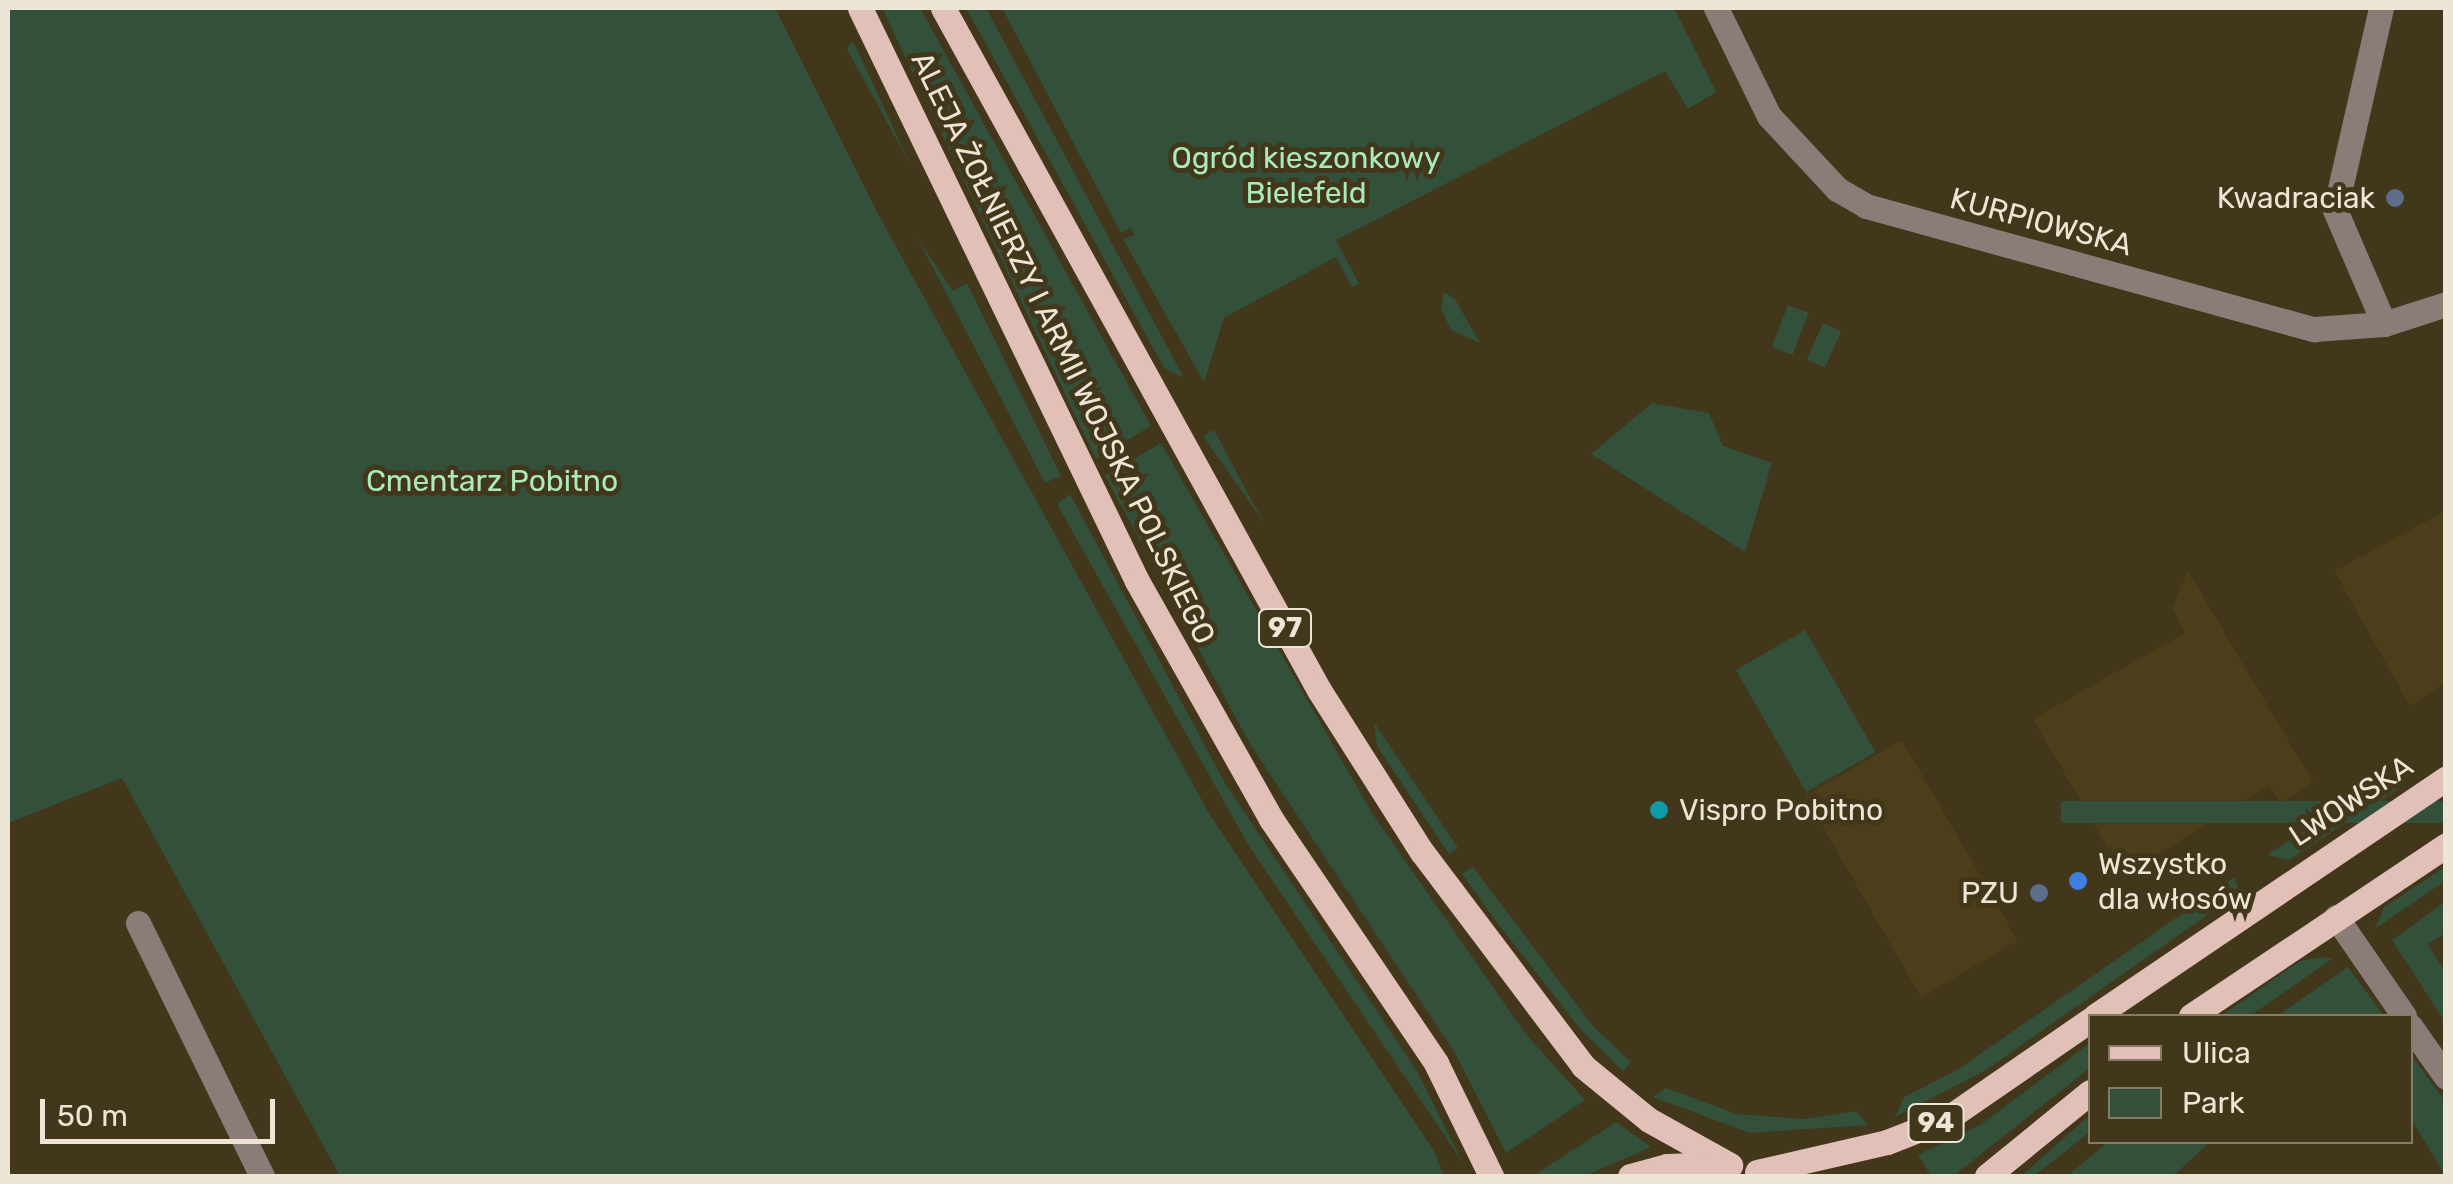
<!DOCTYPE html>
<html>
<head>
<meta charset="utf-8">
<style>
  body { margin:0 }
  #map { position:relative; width:2453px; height:1184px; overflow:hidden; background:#42361b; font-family:Rubik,sans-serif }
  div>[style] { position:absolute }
  .built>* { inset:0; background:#4c3e1a; transform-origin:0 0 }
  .green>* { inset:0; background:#33503a; transform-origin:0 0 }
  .minor>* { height:25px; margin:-12.5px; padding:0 12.5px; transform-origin:12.5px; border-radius:12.5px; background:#8c7c78 }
  .major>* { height:25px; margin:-12.5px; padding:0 12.5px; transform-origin:12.5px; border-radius:12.5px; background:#e0c0b7 }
  .dots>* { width:28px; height:28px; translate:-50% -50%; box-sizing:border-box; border:5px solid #42361b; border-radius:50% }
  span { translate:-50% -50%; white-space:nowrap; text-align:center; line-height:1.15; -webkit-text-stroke:10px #42361b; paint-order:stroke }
  .shield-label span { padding:2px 8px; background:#42361b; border:2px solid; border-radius:8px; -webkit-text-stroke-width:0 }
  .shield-label { font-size:28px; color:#ede6d6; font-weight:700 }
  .park-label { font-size:30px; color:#aaebb9 }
  .poi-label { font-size:30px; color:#ede6d6 }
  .right { translate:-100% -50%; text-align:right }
  .left { translate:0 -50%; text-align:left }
  .street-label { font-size:30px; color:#ede6d6 }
  .frame { position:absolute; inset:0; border:10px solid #ede6d6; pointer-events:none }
  .legend { position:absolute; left:2088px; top:1014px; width:325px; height:130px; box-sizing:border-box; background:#42361b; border:2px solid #867c66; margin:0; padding:12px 18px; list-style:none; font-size:30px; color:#ede6d6 }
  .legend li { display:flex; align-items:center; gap:20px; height:50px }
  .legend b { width:50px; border:2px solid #867c66 }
  .scale { position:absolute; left:40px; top:1099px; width:235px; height:45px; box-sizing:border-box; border:5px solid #ede6d6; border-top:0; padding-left:12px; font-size:30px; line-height:35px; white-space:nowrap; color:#ede6d6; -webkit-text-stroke:8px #42361b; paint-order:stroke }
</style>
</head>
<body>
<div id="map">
  <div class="built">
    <i style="clip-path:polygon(2445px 511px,2445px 683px,2410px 706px,2334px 571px)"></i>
    <i style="clip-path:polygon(2188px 571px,2313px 782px,2281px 803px,2269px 785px,2124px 876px,2033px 719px,2185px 633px,2172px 608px)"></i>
    <i style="left:1902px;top:740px;width:232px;height:112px;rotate:60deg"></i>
  </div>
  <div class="green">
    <i style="clip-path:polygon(8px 8px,775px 8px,878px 214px,1210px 815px,1434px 1151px,1444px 1176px,340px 1176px,122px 778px,8px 823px)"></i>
    <i style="clip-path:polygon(882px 8px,920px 8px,1151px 426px,1096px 459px)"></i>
    <i style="clip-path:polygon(966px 8px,986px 8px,1184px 378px,1164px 368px)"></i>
    <i style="clip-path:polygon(1002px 8px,1674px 8px,1716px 92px,1688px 109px,1665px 71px,1336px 240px,1359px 284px,1352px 287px,1336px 257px,1224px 318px,1204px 382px,1123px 239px,1134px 235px,1131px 228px,1121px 233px)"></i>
    <i style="clip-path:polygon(851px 42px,855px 45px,912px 168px,847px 49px)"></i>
    <i style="clip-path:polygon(917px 237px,953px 291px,967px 283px,1061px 476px,1045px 483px)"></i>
    <i style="clip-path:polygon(1444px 292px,1455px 299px,1480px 343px,1451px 330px,1441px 309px)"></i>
    <i style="left:1788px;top:305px;width:22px;height:45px;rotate:21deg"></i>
    <i style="left:1823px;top:323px;width:20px;height:40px;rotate:24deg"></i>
    <i style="clip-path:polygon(1652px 403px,1709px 413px,1723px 446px,1772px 463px,1745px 552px,1591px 454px)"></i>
    <i style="clip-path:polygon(1214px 430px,1264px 523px,1203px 436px)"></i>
    <i style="clip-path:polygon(1161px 443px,1372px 813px,1525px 1033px,1585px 1100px,1506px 1153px,1455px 1053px,1250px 744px,1105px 476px)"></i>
    <i style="clip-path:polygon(1070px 494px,1225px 783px,1418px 1073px,1463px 1163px,1249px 846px,1057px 504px)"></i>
    <i style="left:1805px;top:630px;width:141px;height:80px;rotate:60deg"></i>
    <i style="clip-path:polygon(1374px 722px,1458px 848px,1449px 854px,1377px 746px)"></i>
    <i style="clip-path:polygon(2390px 774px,2398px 789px,2289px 860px,2267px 855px)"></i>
    <i style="left:2445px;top:801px;width:22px;height:384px;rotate:90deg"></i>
    <i style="clip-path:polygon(1473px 867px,1594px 1027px,1631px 1062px,1623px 1071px,1581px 1030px,1499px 925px,1462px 874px)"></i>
    <i style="clip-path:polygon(2445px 867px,2445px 881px,2375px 929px,2384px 907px)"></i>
    <i style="clip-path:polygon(2235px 877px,2239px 893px,1986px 1070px,1895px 1117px,1904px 1097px,1957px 1070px)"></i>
    <i style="clip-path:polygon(2445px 902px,2445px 933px,2428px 944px,2445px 972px,2445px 1022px,2392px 940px)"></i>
    <i style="clip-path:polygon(2321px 957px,2332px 959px,2250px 1016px,2221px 1016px,2300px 961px)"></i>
    <i style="clip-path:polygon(2348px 967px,2384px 1016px,2277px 1016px)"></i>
    <i style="clip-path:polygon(2090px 1043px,2090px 1068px,1953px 1176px,1931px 1176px,1918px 1155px,1980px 1125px)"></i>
    <i style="clip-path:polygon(2410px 1053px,2445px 1101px,2445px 1175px,2411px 1119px)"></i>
    <i style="clip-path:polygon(1666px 1088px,1737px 1114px,1805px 1119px,1856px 1111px,1868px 1125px,1750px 1133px,1653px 1097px)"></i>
    <i style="clip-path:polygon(2090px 1115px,2090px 1132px,2034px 1176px,2021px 1176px)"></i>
    <i style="clip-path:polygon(1616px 1122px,1651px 1147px,1585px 1176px,1533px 1176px)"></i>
    <i style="clip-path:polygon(2108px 1142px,2210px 1142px,2173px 1176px,2067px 1176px)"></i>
  </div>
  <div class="minor">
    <i style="left:1716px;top:8px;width:120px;rotate:63.9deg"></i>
    <i style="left:1769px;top:116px;width:100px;rotate:47deg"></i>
    <i style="left:1837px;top:189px;width:34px;rotate:30deg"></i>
    <i style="left:1866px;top:206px;width:465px;rotate:15.4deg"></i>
    <i style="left:2314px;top:329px;width:70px;rotate:-4.1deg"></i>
    <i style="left:2384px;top:324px;width:65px;rotate:-17.9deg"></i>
    <i style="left:2381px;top:8px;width:207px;rotate:102.8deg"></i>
    <i style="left:2335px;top:210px;width:124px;rotate:66.7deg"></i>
    <i style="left:2336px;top:917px;width:120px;rotate:55.5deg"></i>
    <i style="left:138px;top:923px;width:282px;rotate:63.9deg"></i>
    <i style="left:2410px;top:1026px;width:62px;rotate:54.8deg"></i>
  </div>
  <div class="major">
    <i style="left:860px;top:8px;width:636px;rotate:64.2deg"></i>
    <i style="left:1137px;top:581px;width:273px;rotate:60.6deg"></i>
    <i style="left:1271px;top:819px;width:295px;rotate:55.9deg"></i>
    <i style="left:1436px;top:1063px;width:126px;rotate:64deg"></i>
    <i style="left:943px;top:8px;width:779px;rotate:61.13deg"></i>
    <i style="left:1319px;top:690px;width:192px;rotate:57.6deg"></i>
    <i style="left:1422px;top:852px;width:268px;rotate:53deg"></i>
    <i style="left:1583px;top:1066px;width:85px;rotate:39.3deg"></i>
    <i style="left:1649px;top:1120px;width:93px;rotate:29.1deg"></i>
    <i style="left:2095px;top:1016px;width:424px;rotate:-34.1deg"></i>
    <i style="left:2191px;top:1016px;width:307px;rotate:-33.8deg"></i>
    <i style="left:1757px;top:1172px;width:133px;rotate:-13deg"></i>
    <i style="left:1887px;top:1142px;width:66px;rotate:-21.5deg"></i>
    <i style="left:1948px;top:1118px;width:173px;rotate:-34.6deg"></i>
    <i style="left:1630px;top:1176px;width:38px;rotate:-15deg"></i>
    <i style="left:1667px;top:1166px;width:53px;rotate:-2.2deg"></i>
    <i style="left:1987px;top:1176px;width:133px;rotate:-39.2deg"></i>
  </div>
  <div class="dots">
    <i style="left:2395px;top:198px;background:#5c6f8a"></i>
    <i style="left:1659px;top:810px;background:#0f9aa8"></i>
    <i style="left:2078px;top:881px;background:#3f7fe0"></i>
    <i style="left:2039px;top:893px;background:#5c6f8a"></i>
  </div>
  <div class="shield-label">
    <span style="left:1285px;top:628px">97</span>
    <span style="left:1936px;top:1123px">94</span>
  </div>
  <div class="park-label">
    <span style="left:1306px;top:175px">Ogród kieszonkowy<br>Bielefeld</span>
    <span style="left:492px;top:481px">Cmentarz Pobitno</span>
  </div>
  <div class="poi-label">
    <span class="right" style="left:2375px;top:198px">Kwadraciak</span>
    <span class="left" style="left:1679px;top:810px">Vispro Pobitno</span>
    <span class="left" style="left:2098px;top:881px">Wszystko<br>dla włosów</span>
    <span class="right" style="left:2019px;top:893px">PZU</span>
  </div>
  <div class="street-label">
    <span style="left:2041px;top:222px;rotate:15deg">KURPIOWSKA</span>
    <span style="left:1063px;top:348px;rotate:64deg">ALEJA ŻOŁNIERZY I ARMII WOJSKA POLSKIEGO</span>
    <span style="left:2351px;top:801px;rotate:-33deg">LWOWSKA</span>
  </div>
  <div class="frame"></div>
  <ul class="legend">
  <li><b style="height:12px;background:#e0c0b7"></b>Ulica</li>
  <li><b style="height:28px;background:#33503a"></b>Park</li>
  </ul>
  <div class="scale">50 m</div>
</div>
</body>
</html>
